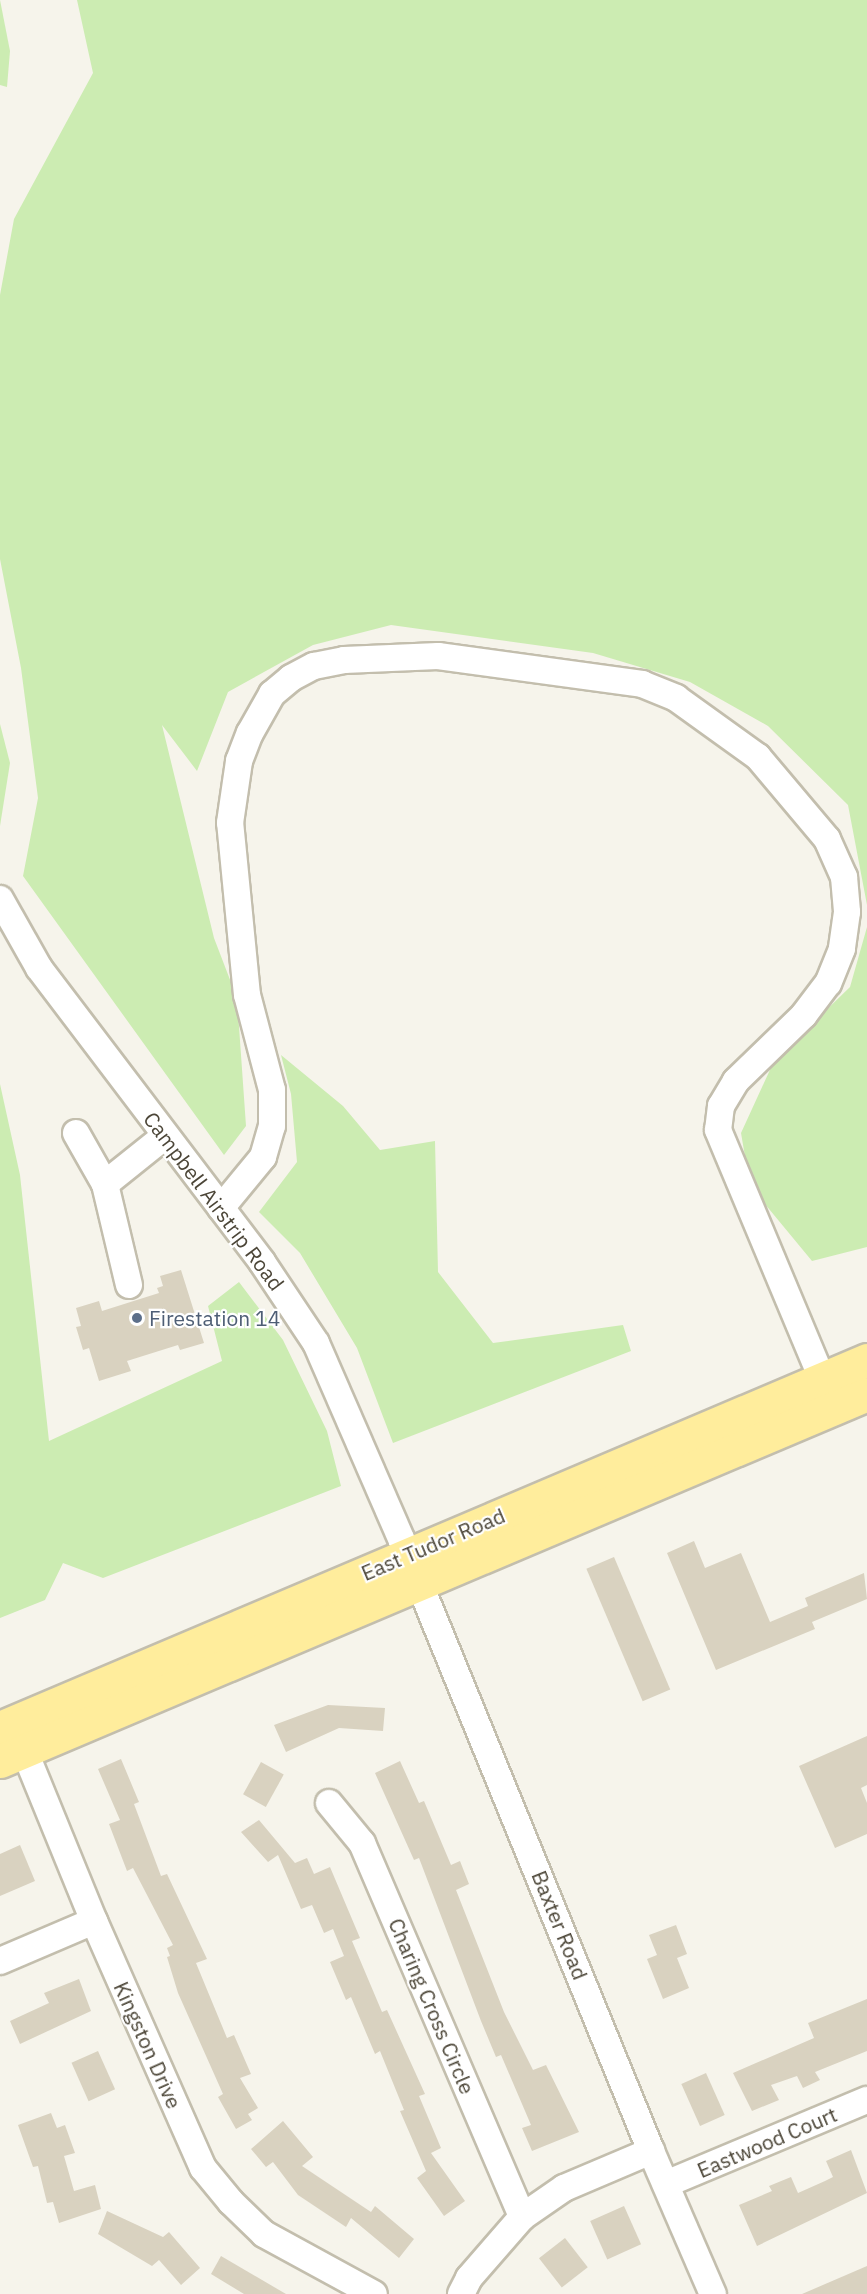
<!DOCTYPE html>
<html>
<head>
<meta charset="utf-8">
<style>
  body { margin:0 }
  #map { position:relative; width:867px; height:2294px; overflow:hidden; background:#f6f4eb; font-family:"IBM Plex Sans",sans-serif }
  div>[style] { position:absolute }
  .green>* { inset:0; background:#ccecb2 }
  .building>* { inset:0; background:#d9d2c0; transform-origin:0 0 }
  .roads { filter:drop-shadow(2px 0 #c3bead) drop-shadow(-2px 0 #c3bead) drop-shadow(0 2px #c3bead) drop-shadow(0 -2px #c3bead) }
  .minor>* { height:26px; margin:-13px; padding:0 13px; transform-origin:13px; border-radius:13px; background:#fff }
  .major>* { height:33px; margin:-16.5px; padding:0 16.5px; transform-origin:16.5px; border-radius:16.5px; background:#ffed9c }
  .dots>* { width:16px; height:16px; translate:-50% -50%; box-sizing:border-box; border:3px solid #fff; border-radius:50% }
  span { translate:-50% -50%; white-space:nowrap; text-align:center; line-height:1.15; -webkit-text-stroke:4.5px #fff; paint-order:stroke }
  .street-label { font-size:21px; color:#4c4638 }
  .service-label { font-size:21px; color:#4e5e75 }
  .left { translate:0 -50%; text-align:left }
</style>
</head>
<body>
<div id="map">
  <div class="green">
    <i style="clip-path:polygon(0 0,10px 51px,7px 87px,0 85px)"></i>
    <i style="clip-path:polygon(77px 0,867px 0,867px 905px,848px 805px,768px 726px,690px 682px,593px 653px,391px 625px,313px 645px,228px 692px,197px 771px,162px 725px,214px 938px,237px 998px,246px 1126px,224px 1155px,23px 876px,38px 798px,21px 668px,0 559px,0 295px,14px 219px,93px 73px)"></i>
    <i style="clip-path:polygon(0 724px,10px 763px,0 826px)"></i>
    <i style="clip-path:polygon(867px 927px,867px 1247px,812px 1261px,759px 1197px,748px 1174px,741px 1133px,774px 1061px,850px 987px)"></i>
    <i style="clip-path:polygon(281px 1055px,343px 1106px,380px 1150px,435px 1141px,438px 1272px,493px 1343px,623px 1325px,631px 1351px,393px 1443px,357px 1348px,300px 1253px,259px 1212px,297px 1162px,291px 1094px)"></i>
    <i style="clip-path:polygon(0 1084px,20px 1175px,49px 1441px,222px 1361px,208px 1306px,239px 1282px,283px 1340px,327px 1431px,341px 1486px,103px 1578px,63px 1563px,45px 1600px,0 1618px)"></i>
  </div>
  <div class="building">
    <i style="clip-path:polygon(181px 1270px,204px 1343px,180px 1350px,178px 1345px,127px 1361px,131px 1371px,99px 1381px,89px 1348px,83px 1350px,76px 1327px,81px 1326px,76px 1308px,99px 1301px,102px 1311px,159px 1293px,157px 1288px,163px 1286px,160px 1276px)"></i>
    <i style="clip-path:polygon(694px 1541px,705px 1568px,741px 1553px,770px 1622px,808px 1606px,805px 1598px,864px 1573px,867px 1599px,812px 1622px,815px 1629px,716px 1670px,667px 1553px)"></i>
    <i style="left:614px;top:1557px;width:144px;height:30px;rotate:67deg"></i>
    <i style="clip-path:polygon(328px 1705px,385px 1708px,383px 1731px,339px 1728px,286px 1752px,274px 1725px)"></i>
    <i style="clip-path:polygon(867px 1736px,867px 1785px,861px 1788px,867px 1803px,867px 1834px,835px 1848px,799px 1766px)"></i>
    <i style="clip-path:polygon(121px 1759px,139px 1802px,134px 1804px,161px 1876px,167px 1874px,207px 1959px,196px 1963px,227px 2038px,234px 2035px,251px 2074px,240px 2078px,258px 2108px,248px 2114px,252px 2120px,236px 2129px,218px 2097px,223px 2094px,178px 1993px,167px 1957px,170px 1956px,167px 1948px,173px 1945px,133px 1868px,127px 1871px,109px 1824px,120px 1820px,98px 1769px)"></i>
    <i style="clip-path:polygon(400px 1761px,419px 1803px,424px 1801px,451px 1865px,460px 1861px,469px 1884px,456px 1890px,504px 2012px,533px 2070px,546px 2065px,579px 2132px,532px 2151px,522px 2128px,531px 2125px,501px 2055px,496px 2057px,481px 2021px,419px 1858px,414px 1860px,375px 1773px)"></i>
    <i style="left:261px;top:1762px;width:26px;height:37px;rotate:29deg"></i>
    <i style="clip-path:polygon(259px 1820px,295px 1863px,307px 1858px,314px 1874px,330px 1867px,360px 1938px,352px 1941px,382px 2012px,387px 2010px,425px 2094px,419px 2096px,441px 2148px,431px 2153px,465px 2201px,444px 2216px,417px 2178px,426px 2171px,400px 2111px,404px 2110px,380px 2051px,375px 2054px,351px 1997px,346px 2000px,330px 1962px,344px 1956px,333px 1929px,324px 1933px,312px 1905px,301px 1909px,278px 1855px,268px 1862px,241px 1832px)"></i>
    <i style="clip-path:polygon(20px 1845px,35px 1881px,0 1896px,0 1854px)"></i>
    <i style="clip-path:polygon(676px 1925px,687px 1954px,677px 1958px,689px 1988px,663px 1999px,647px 1959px,657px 1955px,649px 1935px)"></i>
    <i style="clip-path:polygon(79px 1979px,91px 2011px,20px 2044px,10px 2021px,49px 2003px,44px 1993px)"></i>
    <i style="clip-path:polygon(867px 1999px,867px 2051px,815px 2072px,820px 2080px,803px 2088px,797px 2076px,771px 2085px,779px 2100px,752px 2111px,733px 2073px,814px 2038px,808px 2023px)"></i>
    <i style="left:98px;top:2051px;width:42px;height:29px;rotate:66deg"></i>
    <i style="left:706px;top:2073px;width:46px;height:27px;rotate:66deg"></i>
    <i style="clip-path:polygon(51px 2113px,57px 2128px,65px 2125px,75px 2153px,64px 2156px,74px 2191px,95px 2185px,101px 2209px,59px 2223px,53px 2202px,47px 2203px,38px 2166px,33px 2167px,18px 2125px)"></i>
    <i style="clip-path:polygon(283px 2121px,313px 2157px,302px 2166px,371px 2212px,375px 2206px,414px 2239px,399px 2258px,351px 2218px,346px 2227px,298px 2195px,273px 2162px,266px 2167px,251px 2149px)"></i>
    <i style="clip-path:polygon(851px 2150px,867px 2193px,757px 2246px,739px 2205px,772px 2191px,769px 2186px,791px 2177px,798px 2193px,825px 2181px,833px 2177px,826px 2161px)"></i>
    <i style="left:624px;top:2206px;width:42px;height:37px;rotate:66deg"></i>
    <i style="clip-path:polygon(107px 2211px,163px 2237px,169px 2232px,200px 2268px,181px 2285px,159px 2260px,152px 2266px,98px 2234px)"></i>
    <i style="left:565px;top:2238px;width:37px;height:33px;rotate:52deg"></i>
    <i style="clip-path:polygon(221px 2256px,286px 2294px,244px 2294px,211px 2274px)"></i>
    <i style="clip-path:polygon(867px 2266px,867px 2294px,802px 2294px)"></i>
  </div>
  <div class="roads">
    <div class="minor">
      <i style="left:0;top:899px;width:79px;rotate:60.5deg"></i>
      <i style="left:39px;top:968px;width:369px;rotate:52.8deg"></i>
      <i style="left:262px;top:1262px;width:97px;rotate:56.3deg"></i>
      <i style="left:316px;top:1343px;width:216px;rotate:66.5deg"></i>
      <i style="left:402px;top:1541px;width:659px;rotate:67.79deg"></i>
      <i style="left:651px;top:2151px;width:156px;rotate:66.6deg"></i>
      <i style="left:76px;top:1133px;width:59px;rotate:60.4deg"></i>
      <i style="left:221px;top:1208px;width:66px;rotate:-50.5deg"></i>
      <i style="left:263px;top:1157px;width:32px;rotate:-74deg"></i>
      <i style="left:272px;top:1126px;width:36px;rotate:-90deg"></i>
      <i style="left:272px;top:1090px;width:98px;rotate:-104.7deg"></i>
      <i style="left:247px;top:995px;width:173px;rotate:-95.6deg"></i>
      <i style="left:230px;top:823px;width:63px;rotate:-81.7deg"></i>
      <i style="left:239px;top:761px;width:30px;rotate:-69deg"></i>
      <i style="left:250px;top:733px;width:45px;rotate:-60.6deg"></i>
      <i style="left:272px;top:694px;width:25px;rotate:-40deg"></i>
      <i style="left:291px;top:678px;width:26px;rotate:-28deg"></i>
      <i style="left:314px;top:666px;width:31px;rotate:-11deg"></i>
      <i style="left:344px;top:660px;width:94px;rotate:-2.4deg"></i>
      <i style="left:438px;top:656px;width:206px;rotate:7.8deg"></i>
      <i style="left:642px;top:684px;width:37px;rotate:22deg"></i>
      <i style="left:676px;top:698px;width:101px;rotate:35.7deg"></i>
      <i style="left:758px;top:757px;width:107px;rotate:49.9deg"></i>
      <i style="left:827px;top:839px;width:42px;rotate:65.9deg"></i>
      <i style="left:844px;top:877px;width:35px;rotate:85deg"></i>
      <i style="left:847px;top:912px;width:37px;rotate:98deg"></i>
      <i style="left:842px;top:949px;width:37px;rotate:112deg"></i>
      <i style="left:828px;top:983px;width:40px;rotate:127deg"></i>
      <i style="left:804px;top:1015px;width:95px;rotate:135.9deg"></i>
      <i style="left:736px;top:1081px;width:29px;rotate:121deg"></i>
      <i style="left:721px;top:1106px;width:24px;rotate:97deg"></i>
      <i style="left:718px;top:1130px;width:287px;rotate:67.3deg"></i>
      <i style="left:129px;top:1285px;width:104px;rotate:-103.4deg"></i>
      <i style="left:105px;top:1184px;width:77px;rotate:-38.7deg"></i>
      <i style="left:18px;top:1735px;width:201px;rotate:67.8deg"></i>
      <i style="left:94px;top:1921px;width:270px;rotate:66.2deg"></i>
      <i style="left:203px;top:2168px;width:44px;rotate:50.5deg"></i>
      <i style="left:231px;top:2202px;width:46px;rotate:44.1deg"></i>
      <i style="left:264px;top:2234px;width:125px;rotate:28.6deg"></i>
      <i style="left:329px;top:1803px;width:52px;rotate:50.5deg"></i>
      <i style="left:362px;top:1843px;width:407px;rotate:66.8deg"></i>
      <i style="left:0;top:1961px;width:102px;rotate:-23.1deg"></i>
      <i style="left:666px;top:2184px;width:218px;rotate:-22.7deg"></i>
      <i style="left:461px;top:2294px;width:18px;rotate:-63deg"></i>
      <i style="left:469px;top:2278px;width:81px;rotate:-49deg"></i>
      <i style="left:522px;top:2217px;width:51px;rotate:-34.6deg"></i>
      <i style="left:564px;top:2188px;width:95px;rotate:-23deg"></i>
    </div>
    <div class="major">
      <i style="left:0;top:1728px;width:942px;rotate:-23deg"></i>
      <i style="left:0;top:1761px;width:941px;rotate:-22.94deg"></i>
    </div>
  </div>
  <div class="dots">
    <i style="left:137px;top:1318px;background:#5c6f8a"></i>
  </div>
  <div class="street-label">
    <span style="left:214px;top:1201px;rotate:53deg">Campbell Airstrip Road</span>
    <span style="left:433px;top:1544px;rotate:-23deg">East Tudor Road</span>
    <span style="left:560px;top:1925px;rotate:68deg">Baxter Road</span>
    <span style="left:432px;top:2006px;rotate:67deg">Charing Cross Circle</span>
    <span style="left:148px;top:2045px;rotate:66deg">Kingston Drive</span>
    <span style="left:767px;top:2142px;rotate:-23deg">Eastwood Court</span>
  </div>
  <div class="service-label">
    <span class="left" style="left:149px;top:1318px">Firestation 14</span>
  </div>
</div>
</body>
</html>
